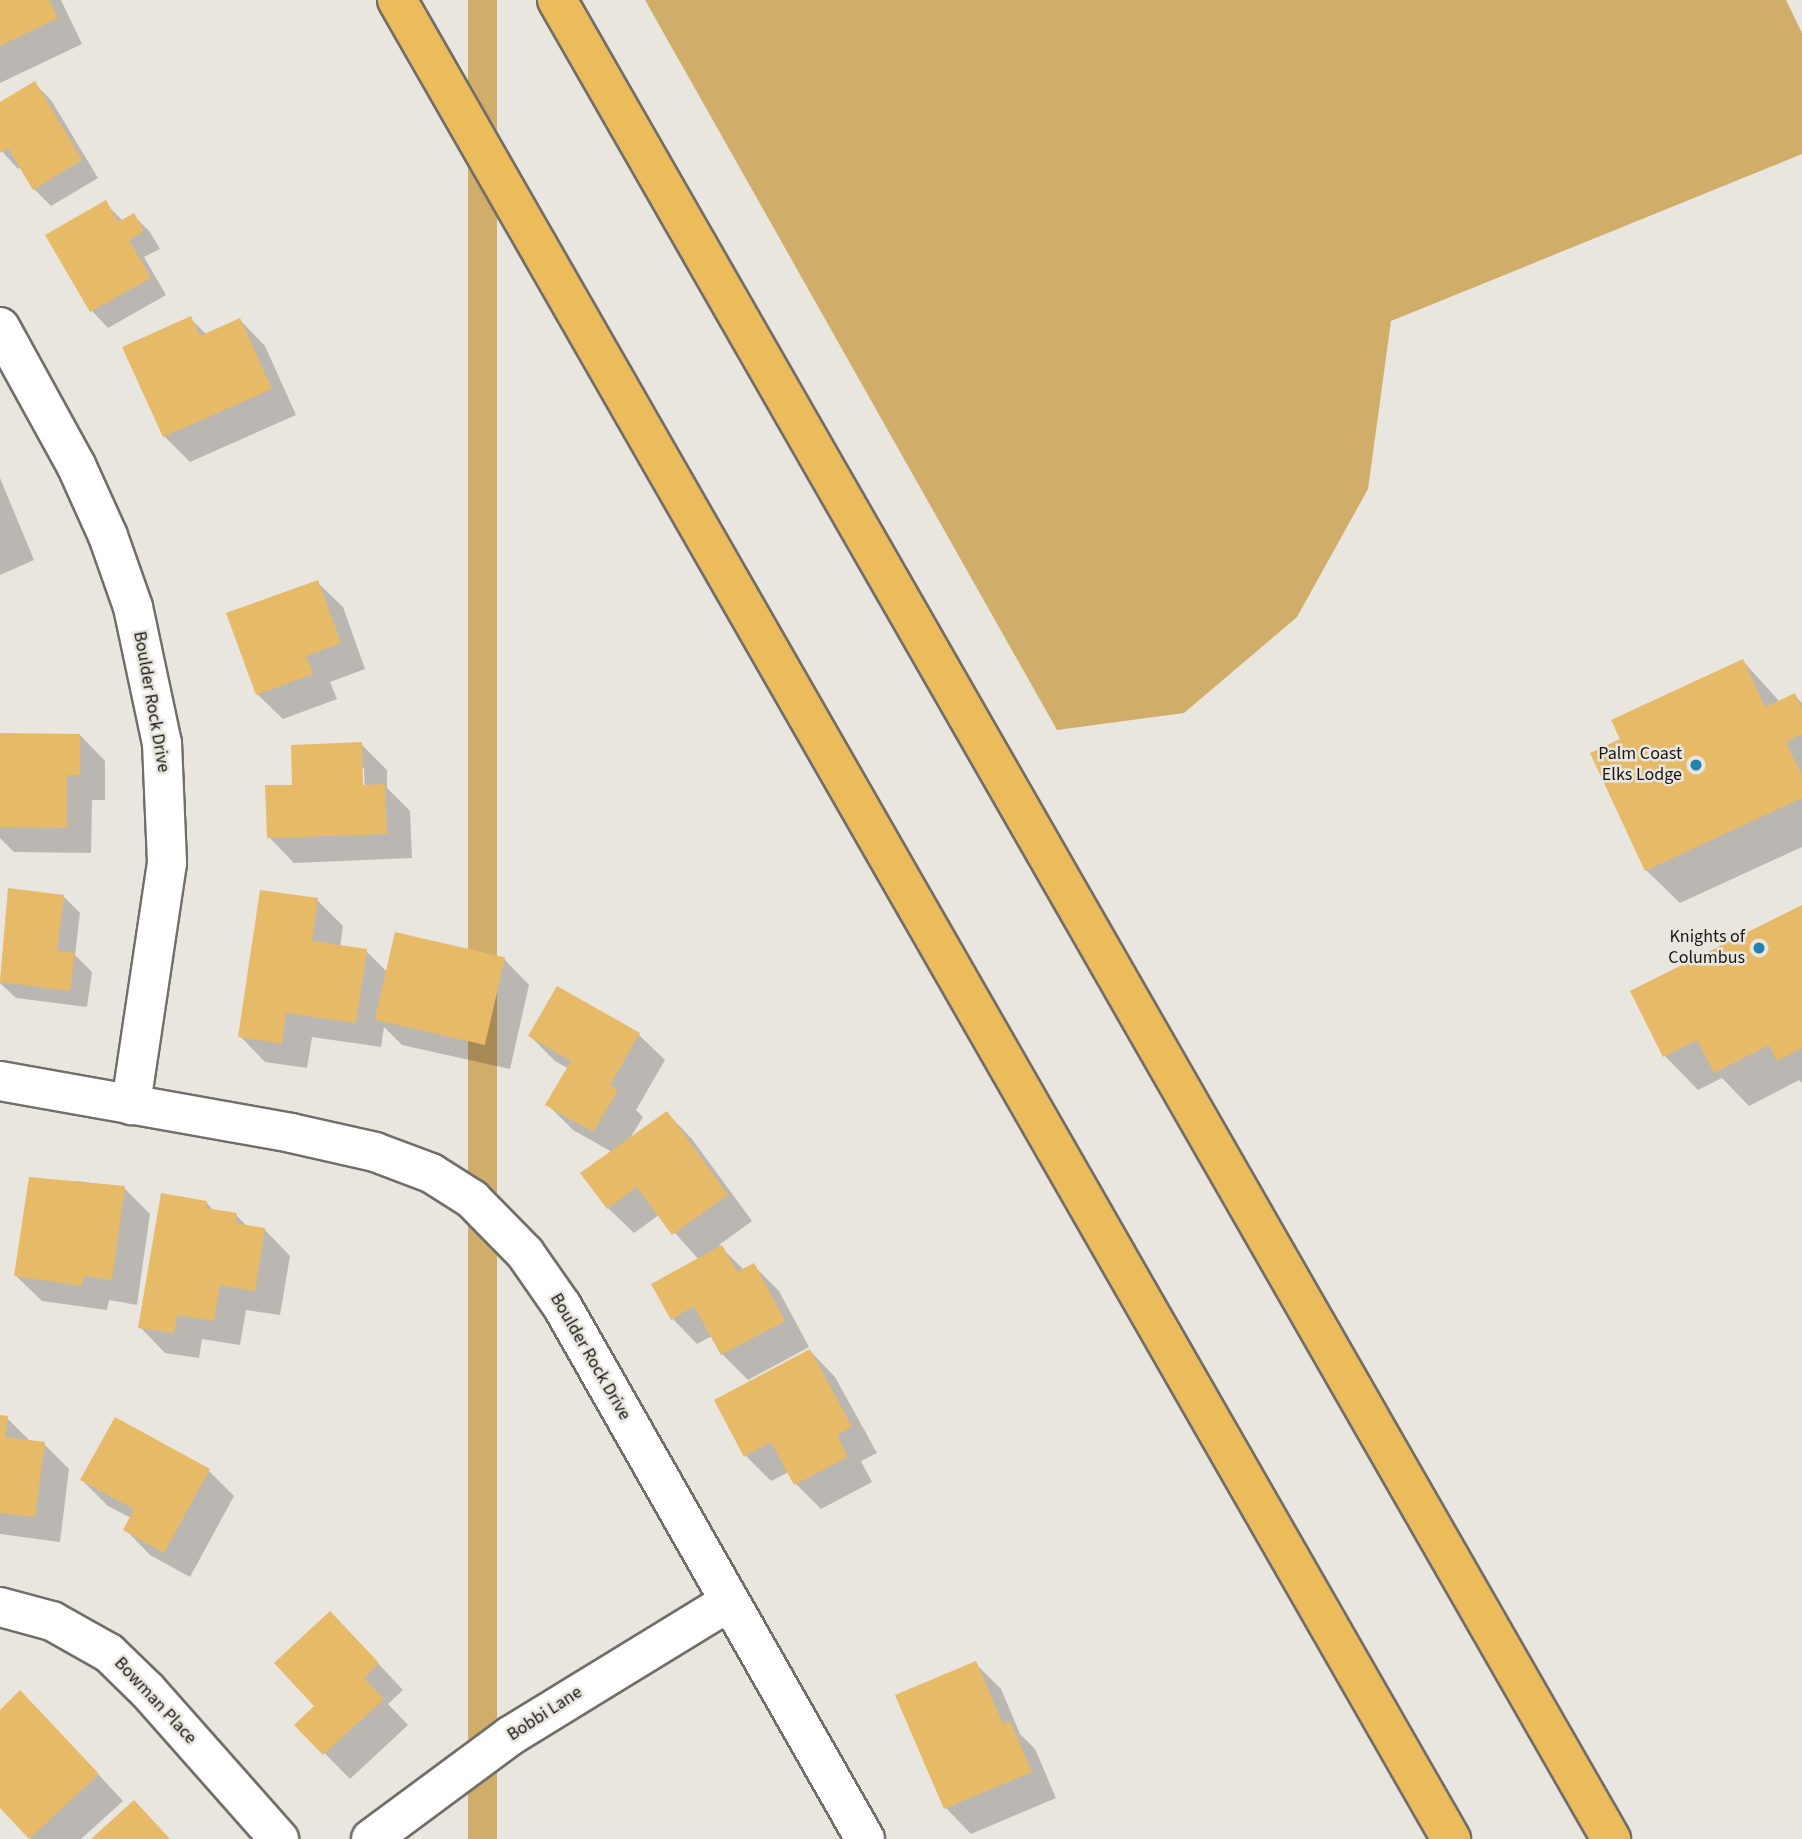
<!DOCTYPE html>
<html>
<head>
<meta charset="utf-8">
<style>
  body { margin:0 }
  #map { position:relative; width:1802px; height:1839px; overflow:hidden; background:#e9e5df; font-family:"Source Sans 3",sans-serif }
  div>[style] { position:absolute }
  .green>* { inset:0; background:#d1ad6a; transform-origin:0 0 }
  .shadow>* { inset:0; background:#0003 }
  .building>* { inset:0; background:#e6ba67; transform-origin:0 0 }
  .roads { filter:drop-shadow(2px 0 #726e69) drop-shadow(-2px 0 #726e69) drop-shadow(0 2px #726e69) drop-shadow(0 -2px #726e69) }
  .minor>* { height:38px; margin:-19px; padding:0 19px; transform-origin:19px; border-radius:19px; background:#fff }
  .motorway>* { height:38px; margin:-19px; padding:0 19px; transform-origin:19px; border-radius:19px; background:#ecbc5c }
  .dots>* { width:19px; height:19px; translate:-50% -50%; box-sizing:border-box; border:4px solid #e9e5df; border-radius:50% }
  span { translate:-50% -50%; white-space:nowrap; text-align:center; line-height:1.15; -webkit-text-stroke:5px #e9e5df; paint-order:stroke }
  .street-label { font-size:18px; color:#171613 }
  .poi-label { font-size:18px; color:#171613 }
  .right { translate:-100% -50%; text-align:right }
</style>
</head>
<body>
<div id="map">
  <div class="green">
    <i style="left:468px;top:0;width:29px;height:2120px"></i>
    <i style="clip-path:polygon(645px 0,1786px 0,1802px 33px,1802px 154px,1391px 321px,1368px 489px,1297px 617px,1184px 713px,1057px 730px)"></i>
  </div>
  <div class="shadow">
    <i style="clip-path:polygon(0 0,61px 0,82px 44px,0 83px)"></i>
    <i style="clip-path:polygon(34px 83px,51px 100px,98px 178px,51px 206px,34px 189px,21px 167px,18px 169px,0 149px,0 104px)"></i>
    <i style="clip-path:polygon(105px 203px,123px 221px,133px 215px,150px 232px,160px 249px,144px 257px,166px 295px,108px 328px,92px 311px,47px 236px)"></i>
    <i style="clip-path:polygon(190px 318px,207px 335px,240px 320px,265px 346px,296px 415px,190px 462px,164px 436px)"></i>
    <i style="clip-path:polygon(0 478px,34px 560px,0 575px)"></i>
    <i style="clip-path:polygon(317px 582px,343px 607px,365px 669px,330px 682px,337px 699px,283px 719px,257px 694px)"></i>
    <i style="clip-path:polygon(1743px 661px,1780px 702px,1794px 695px,1802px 703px,1802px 847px,1680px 903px,1646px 870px,1623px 739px)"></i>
    <i style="clip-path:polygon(0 734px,80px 735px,105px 761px,105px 800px,92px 800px,91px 853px,14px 852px,0 838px)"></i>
    <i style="clip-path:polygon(evenodd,361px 744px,387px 770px,387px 788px,410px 811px,412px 858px,294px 863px,269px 837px,294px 786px,361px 744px,361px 768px,364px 768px,365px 793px,362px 793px,361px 768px)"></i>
    <i style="clip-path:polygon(9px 890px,63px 896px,80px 913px,75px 955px,92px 972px,87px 1007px,16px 998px,0 983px)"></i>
    <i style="clip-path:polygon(317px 900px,343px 926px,340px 947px,366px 951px,387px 972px,504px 959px,529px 985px,510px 1069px,402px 1045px,384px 1027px,381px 1047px,312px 1037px,307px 1068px,265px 1062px,240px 1036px)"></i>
    <i style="clip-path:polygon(1802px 907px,1802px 1083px,1799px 1080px,1749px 1106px,1722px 1078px,1698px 1090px,1665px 1056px,1632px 992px)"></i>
    <i style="clip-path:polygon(558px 988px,639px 1035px,665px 1060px,636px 1110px,643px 1117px,629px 1140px,667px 1113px,692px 1139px,752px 1221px,719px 1245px,744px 1270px,753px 1265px,779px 1291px,809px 1347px,748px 1380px,722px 1354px,712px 1336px,697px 1344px,672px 1318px,699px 1260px,659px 1215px,634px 1233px,608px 1208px,612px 1152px,573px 1130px,547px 1104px,569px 1069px,555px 1061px,530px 1036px)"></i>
    <i style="clip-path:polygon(78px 1181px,124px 1188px,150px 1214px,137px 1305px,109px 1300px,107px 1310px,42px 1301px,16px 1276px)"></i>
    <i style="clip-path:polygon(206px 1202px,214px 1211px,236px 1215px,248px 1227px,265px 1230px,290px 1256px,280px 1315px,246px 1310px,240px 1345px,202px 1339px,199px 1358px,165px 1353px,140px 1327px)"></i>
    <i style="clip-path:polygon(810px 1351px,835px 1377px,877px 1453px,861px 1461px,872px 1482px,821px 1509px,796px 1484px,789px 1472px,771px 1481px,746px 1456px)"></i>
    <i style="clip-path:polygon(0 1417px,7px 1418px,31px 1442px,44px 1444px,69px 1469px,60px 1542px,0 1534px)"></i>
    <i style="clip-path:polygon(209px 1471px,234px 1496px,190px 1577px,150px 1555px,125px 1529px,131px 1518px,108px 1506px,82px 1480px)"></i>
    <i style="clip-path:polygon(355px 1639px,403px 1690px,388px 1704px,408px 1725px,350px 1779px,297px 1725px,317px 1706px)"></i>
    <i style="clip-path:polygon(975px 1663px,1001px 1689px,1020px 1734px,1035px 1749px,1056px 1798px,971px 1834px,946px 1808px,898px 1696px)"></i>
    <i style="clip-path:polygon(0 1712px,46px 1718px,123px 1801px,81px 1839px,31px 1839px,0 1806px)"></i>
  </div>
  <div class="building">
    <i style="clip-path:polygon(0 0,49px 0,58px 18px,0 46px)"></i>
    <i style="clip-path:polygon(35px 81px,82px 160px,33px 190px,8px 148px,0 153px,0 102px)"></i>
    <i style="clip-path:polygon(106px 200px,118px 222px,134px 213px,144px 231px,129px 240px,151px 278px,90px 312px,45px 235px)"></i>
    <i style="clip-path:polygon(191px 316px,200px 336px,240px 318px,272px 389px,163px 437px,122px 347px)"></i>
    <i style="clip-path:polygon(318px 580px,341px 643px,306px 656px,313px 674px,256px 695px,226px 613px)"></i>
    <i style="clip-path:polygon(1743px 659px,1765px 707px,1795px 693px,1802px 709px,1802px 734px,1786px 742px,1802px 776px,1802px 798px,1645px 871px,1590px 753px,1620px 739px,1611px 720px)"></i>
    <i style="clip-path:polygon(0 733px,80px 734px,80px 775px,67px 775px,67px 828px,0 827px)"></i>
    <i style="clip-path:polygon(362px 742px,363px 785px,385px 784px,387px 834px,267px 838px,265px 785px,292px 785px,291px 745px)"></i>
    <i style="clip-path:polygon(8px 888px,64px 895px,57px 951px,75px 953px,70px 991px,0 982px)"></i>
    <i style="clip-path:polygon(260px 890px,318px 898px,312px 941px,367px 949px,356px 1023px,286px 1013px,282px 1044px,238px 1037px)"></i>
    <i style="clip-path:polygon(1802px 905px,1802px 1048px,1777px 1061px,1769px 1045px,1714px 1073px,1697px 1040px,1663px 1057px,1630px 991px)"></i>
    <i style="left:395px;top:932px;width:113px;height:90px;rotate:13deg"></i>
    <i style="clip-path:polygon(557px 986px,640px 1033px,610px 1085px,618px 1090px,593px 1132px,545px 1105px,571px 1061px,528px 1036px)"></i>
    <i style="clip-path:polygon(667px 1111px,728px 1195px,672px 1235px,637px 1187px,607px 1209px,580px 1173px)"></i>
    <i style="clip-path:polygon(29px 1177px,125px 1186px,112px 1280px,84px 1276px,82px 1286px,14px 1276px)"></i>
    <i style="clip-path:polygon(161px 1193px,207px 1201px,206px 1208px,237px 1213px,235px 1223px,265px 1228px,255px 1291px,220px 1285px,214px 1321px,177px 1315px,174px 1333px,138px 1328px)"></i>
    <i style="clip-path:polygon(722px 1245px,737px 1272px,754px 1263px,785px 1321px,721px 1355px,694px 1306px,671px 1320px,651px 1284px)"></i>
    <i style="clip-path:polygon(810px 1349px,852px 1427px,837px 1435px,848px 1457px,794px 1485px,771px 1442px,744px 1457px,714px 1400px)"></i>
    <i style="clip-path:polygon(0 1415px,8px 1416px,5px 1437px,45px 1442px,35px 1517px,0 1513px)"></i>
    <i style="clip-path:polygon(115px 1417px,210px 1469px,164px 1553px,123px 1530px,134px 1509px,80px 1480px)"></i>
    <i style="clip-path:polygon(330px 1611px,379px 1663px,364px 1678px,384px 1699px,323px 1755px,294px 1725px,314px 1706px,274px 1663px)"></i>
    <i style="clip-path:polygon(976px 1661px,1003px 1724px,1010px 1721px,1032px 1772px,944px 1809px,895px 1695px)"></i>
    <i style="clip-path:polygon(20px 1690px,99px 1774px,29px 1839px,0 1808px,0 1710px)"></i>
    <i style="clip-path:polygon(134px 1800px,170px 1839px,91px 1839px)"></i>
  </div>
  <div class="roads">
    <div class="minor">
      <i style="left:0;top:327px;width:158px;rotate:61.2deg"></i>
      <i style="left:76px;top:465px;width:78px;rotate:65.7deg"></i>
      <i style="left:108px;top:536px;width:75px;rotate:70.6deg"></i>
      <i style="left:133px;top:607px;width:139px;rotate:78deg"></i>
      <i style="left:162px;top:743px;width:120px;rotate:87.6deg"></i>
      <i style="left:167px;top:863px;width:245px;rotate:98.5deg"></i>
      <i style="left:0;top:1081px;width:296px;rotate:10.1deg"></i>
      <i style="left:291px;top:1133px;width:86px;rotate:12.7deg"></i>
      <i style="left:375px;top:1152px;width:60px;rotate:20.6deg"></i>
      <i style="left:431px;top:1173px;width:49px;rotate:32.4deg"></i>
      <i style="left:472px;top:1199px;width:76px;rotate:45.5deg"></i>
      <i style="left:525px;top:1253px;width:65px;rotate:55.1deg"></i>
      <i style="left:562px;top:1306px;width:613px;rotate:60.38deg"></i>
      <i style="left:0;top:1607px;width:54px;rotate:15.1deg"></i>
      <i style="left:52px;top:1621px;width:65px;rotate:29.3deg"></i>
      <i style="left:109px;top:1653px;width:54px;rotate:44.3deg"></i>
      <i style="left:148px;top:1691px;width:198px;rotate:48.5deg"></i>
      <i style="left:371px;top:1839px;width:173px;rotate:-36.5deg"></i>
      <i style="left:510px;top:1736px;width:257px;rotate:-31.5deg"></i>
    </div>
    <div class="motorway">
      <i style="left:397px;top:0;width:2120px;rotate:60.18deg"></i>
      <i style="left:557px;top:0;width:2120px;rotate:60.18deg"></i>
    </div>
  </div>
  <div class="dots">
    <i style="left:1696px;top:765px;background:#2083ae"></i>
    <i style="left:1759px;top:948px;background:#2083ae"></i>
  </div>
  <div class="street-label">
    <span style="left:151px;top:702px;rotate:80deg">Boulder Rock Drive</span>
    <span style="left:590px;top:1357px;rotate:60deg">Boulder Rock Drive</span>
    <span style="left:155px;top:1701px;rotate:47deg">Bowman Place</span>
    <span style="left:545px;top:1714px;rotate:-33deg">Bobbi Lane</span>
  </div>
  <div class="poi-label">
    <span class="right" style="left:1682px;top:765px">Palm Coast<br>Elks Lodge</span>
    <span class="right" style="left:1745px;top:948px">Knights of<br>Columbus</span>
  </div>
</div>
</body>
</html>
